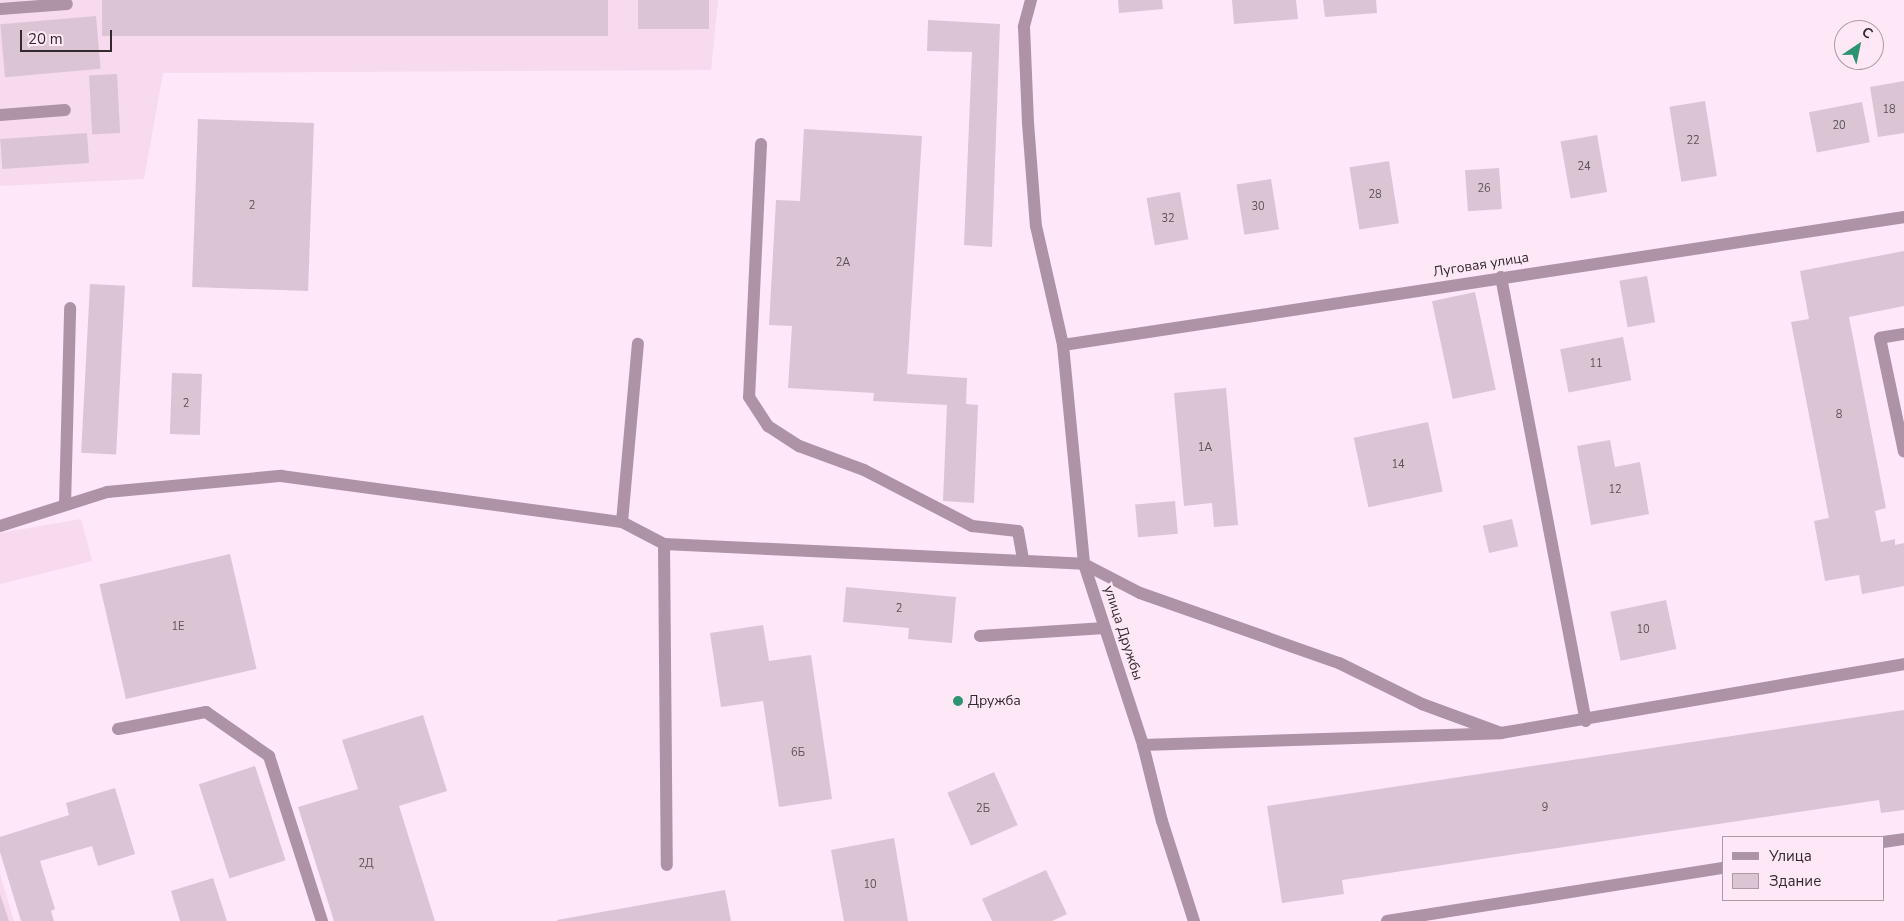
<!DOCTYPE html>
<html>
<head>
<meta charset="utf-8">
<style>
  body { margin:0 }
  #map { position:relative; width:1904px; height:921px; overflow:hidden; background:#fee7f6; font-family:"Nunito Sans",sans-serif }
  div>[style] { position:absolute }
  .built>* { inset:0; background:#f7daee }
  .building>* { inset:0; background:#dbc5d4; transform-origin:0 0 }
  .minor>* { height:12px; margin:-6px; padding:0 6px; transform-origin:6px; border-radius:6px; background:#ae92a5 }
  .dots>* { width:14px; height:14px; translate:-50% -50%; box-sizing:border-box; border:2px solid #fee7f6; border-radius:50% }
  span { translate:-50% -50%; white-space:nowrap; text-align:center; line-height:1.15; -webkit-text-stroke:5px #fee7f6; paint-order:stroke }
  .number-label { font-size:11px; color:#5c5158 }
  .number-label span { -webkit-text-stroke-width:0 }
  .street-label { font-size:14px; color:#322a2f }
  .poi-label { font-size:14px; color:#322a2f }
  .left { translate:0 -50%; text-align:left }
  .legend { position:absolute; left:1722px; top:836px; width:162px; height:65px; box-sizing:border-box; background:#fee7f6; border:1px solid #ac9ba6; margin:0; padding:6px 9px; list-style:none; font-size:15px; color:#322a2f }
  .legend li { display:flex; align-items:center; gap:10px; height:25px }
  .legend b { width:25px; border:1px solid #ac9ba6 }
  .north { position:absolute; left:1834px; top:20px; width:50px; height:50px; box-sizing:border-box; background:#fee7f6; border:1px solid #ac9ba6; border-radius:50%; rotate:34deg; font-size:14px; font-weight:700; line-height:20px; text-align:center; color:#322a2f }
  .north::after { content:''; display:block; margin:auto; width:18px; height:22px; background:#2d9471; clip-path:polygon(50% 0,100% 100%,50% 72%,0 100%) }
  .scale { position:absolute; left:20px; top:30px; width:92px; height:22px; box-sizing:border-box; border:2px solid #322a2f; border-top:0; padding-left:6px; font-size:15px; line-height:18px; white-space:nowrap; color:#322a2f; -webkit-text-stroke:4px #fee7f6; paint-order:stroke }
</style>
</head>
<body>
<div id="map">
  <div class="built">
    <i style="clip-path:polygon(0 0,718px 0,711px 70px,163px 73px,144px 179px,0 186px)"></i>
    <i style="clip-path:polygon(81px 519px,92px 561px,0 584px,0 533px)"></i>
    <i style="clip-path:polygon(0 874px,14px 921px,0 921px)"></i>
  </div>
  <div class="building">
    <i style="left:102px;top:0;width:506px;height:36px"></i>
    <i style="left:638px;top:0;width:71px;height:29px"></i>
    <i style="clip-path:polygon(1118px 0,1162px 0,1163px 9px,1119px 13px)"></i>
    <i style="clip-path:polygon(1232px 0,1296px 0,1298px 19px,1234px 24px)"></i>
    <i style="clip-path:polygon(1323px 0,1376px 0,1377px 13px,1325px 17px)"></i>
    <i style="left:96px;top:16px;width:53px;height:96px;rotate:85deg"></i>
    <i style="clip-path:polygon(928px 20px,1000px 24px,992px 247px,964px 245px,972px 52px,927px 51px)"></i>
    <i style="left:117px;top:74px;width:59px;height:28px;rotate:87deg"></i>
    <i style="clip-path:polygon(1904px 81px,1904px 133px,1878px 137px,1870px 87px)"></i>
    <i style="left:1705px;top:101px;width:76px;height:36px;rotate:81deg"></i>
    <i style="left:1862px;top:102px;width:41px;height:54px;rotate:79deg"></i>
    <i style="left:198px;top:119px;width:116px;height:168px;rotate:2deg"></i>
    <i style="clip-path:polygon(804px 129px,922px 136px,907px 374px,967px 378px,966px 404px,978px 405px,974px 503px,943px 501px,947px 405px,873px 401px,874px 393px,788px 388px,792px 326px,769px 325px,776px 200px,800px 201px)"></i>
    <i style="left:87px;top:133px;width:30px;height:87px;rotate:86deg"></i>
    <i style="left:1597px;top:135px;width:58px;height:37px;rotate:80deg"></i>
    <i style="left:1389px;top:161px;width:63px;height:40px;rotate:81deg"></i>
    <i style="left:1499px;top:168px;width:41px;height:34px;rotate:86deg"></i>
    <i style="left:1271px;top:179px;width:51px;height:35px;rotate:81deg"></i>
    <i style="left:1180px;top:192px;width:48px;height:34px;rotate:80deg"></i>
    <i style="clip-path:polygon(1904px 251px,1904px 306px,1849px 317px,1886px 508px,1875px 511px,1881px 542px,1895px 539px,1895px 545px,1904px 543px,1904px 586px,1862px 594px,1859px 575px,1825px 581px,1814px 521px,1829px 518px,1791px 322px,1809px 319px,1800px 271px)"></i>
    <i style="left:1647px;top:276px;width:47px;height:28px;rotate:80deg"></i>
    <i style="left:90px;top:284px;width:35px;height:169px;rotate:3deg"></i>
    <i style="left:1475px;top:292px;width:100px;height:44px;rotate:78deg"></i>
    <i style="left:1623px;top:337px;width:44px;height:64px;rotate:79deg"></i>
    <i style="left:172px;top:373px;width:30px;height:61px;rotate:2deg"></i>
    <i style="clip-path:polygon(1226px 388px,1238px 525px,1214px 527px,1212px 503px,1184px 506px,1174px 393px)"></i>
    <i style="left:1428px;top:422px;width:71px;height:76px;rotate:78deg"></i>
    <i style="clip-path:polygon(1610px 440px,1615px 467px,1640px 462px,1649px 514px,1591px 525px,1577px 446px)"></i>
    <i style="left:1175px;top:501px;width:33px;height:40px;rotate:85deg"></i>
    <i style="left:1512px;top:519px;width:28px;height:30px;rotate:77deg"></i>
    <i style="left:230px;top:554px;width:118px;height:134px;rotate:77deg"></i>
    <i style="clip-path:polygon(846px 587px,956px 597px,952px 643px,908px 639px,909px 628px,843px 622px)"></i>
    <i style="left:1666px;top:600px;width:50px;height:57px;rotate:78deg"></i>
    <i style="clip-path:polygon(763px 625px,769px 661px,811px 655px,832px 799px,779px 807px,763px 701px,721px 707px,710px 633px)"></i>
    <i style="clip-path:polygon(1904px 710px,1904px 810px,1881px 813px,1879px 800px,1342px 880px,1344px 894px,1282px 903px,1267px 806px)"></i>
    <i style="clip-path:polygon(423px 715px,447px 791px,399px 806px,435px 921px,334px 921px,298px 807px,358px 789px,342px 740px)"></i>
    <i style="left:255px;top:766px;width:99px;height:59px;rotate:72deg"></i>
    <i style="left:994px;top:772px;width:58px;height:51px;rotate:66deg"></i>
    <i style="clip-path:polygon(115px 788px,135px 854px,98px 866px,92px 846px,40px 861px,55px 909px,51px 911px,54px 921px,21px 921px,0 852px,0 837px,69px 815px,66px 803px)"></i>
    <i style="clip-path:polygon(894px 838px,908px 921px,844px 921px,831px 850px)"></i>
    <i style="clip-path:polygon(1046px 870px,1067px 914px,1052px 921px,992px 921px,982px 899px)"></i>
    <i style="clip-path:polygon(213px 878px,227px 921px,180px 921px,171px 891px)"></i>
    <i style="clip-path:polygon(725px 890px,731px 921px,557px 921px,557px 920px)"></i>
    <i style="clip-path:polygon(0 894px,9px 921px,0 921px)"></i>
  </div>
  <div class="minor">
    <i style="left:1031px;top:0;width:28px;rotate:105deg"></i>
    <i style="left:1024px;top:27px;width:96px;rotate:87.6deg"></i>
    <i style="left:1028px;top:123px;width:103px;rotate:85.6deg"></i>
    <i style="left:1036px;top:226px;width:122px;rotate:77.2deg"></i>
    <i style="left:1063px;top:345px;width:220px;rotate:84.5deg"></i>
    <i style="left:1084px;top:564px;width:190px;rotate:71.9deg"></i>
    <i style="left:1143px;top:745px;width:78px;rotate:76deg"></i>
    <i style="left:1162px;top:821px;width:105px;rotate:72.3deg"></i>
    <i style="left:0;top:9px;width:67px;rotate:-4.3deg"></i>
    <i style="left:0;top:115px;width:65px;rotate:-4.4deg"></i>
    <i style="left:761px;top:144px;width:253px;rotate:92.7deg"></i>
    <i style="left:749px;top:397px;width:35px;rotate:57deg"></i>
    <i style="left:768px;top:426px;width:37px;rotate:33deg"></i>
    <i style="left:799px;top:446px;width:69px;rotate:20.3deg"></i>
    <i style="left:864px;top:470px;width:122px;rotate:27.4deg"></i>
    <i style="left:972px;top:526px;width:46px;rotate:6.2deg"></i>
    <i style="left:1018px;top:531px;width:28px;rotate:80deg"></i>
    <i style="left:1501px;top:277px;width:452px;rotate:79.2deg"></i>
    <i style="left:1904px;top:334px;width:24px;rotate:171deg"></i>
    <i style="left:1880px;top:338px;width:116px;rotate:78.1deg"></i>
    <i style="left:1063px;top:345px;width:851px;rotate:-8.65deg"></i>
    <i style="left:65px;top:505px;width:197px;rotate:-88.5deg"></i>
    <i style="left:622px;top:522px;width:179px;rotate:-84.9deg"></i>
    <i style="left:0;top:526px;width:112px;rotate:-17.6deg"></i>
    <i style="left:107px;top:492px;width:175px;rotate:-5.3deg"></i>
    <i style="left:281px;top:476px;width:344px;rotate:7.7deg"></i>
    <i style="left:622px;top:522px;width:47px;rotate:27.6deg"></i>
    <i style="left:664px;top:544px;width:420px;rotate:2.7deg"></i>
    <i style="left:1084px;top:564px;width:63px;rotate:27.4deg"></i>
    <i style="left:1140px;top:593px;width:211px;rotate:19.4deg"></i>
    <i style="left:1339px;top:663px;width:93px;rotate:26.3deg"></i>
    <i style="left:1422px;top:704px;width:84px;rotate:20.2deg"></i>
    <i style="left:664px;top:544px;width:321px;rotate:89.5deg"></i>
    <i style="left:980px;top:636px;width:125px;rotate:-3.7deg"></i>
    <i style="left:118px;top:729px;width:90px;rotate:-10.9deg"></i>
    <i style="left:206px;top:712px;width:77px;rotate:34.9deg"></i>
    <i style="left:269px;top:756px;width:173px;rotate:72.2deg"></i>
    <i style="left:1143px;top:745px;width:358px;rotate:-1.9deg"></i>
    <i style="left:1501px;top:733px;width:409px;rotate:-9.7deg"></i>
    <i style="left:1883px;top:842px;width:21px;rotate:-8deg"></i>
    <i style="left:1387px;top:921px;width:340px;rotate:-9deg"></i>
  </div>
  <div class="dots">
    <i style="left:958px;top:701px;background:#2d9471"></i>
  </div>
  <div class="number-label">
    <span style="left:1889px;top:110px">18</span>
    <span style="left:1839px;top:126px">20</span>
    <span style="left:1693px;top:141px">22</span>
    <span style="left:1584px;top:167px">24</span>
    <span style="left:1484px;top:189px">26</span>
    <span style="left:1375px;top:195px">28</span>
    <span style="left:252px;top:206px">2</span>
    <span style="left:1258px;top:207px">30</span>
    <span style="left:1168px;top:219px">32</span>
    <span style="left:843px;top:263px">2А</span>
    <span style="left:1596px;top:364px">11</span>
    <span style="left:186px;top:404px">2</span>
    <span style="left:1839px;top:415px">8</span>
    <span style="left:1205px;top:448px">1А</span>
    <span style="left:1398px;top:465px">14</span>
    <span style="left:1615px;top:490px">12</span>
    <span style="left:899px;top:609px">2</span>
    <span style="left:178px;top:627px">1Е</span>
    <span style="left:1643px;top:630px">10</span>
    <span style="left:798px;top:753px">6Б</span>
    <span style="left:1545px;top:808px">9</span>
    <span style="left:983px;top:809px">2Б</span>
    <span style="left:366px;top:864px">2Д</span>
    <span style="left:870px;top:885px">10</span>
  </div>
  <div class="street-label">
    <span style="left:1481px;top:265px;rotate:-9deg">Луговая улица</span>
    <span style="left:1123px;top:633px;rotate:72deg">улица Дружбы</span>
  </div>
  <div class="poi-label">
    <span class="left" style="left:968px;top:701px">Дружба</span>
  </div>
  <ul class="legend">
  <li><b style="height:6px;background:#ae92a5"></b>Улица</li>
  <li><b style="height:14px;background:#dbc5d4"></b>Здание</li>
  </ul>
  <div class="north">С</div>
  <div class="scale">20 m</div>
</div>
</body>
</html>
